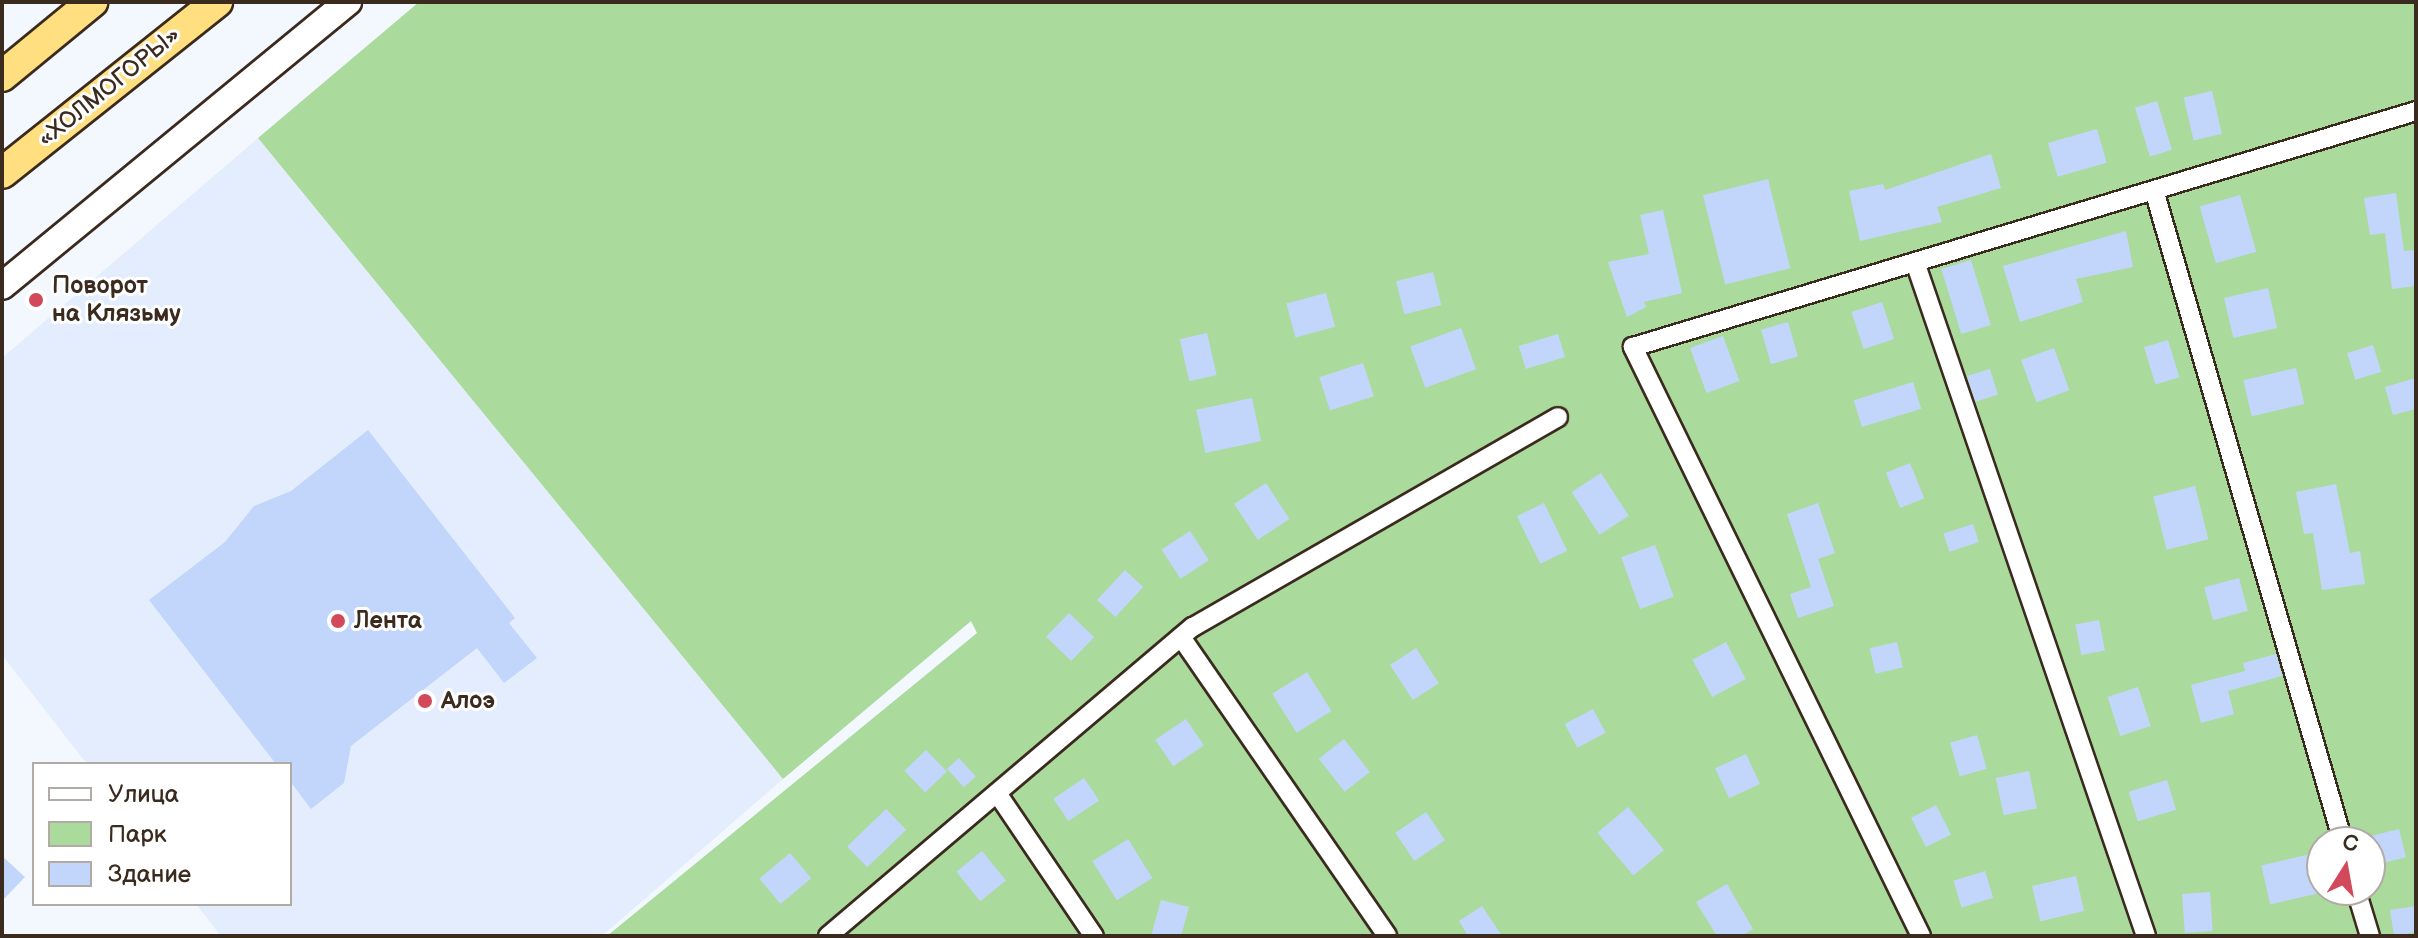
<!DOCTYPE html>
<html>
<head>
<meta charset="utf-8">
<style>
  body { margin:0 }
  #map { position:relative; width:2418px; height:938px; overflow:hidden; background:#f3f7fe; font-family:"Balsamiq Sans",sans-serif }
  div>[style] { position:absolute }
  .built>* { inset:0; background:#e4edfd }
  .green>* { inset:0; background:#aadb9c }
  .building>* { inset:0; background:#c2d6fb; transform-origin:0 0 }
  .roads { filter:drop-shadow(2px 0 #3b2a1e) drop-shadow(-2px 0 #3b2a1e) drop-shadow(0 2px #3b2a1e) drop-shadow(0 -2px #3b2a1e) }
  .minor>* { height:18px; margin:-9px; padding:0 9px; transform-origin:9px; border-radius:9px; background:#fff }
  .secondary>* { height:26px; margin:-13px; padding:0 13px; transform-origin:13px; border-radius:13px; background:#fff }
  .trunk>* { height:30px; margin:-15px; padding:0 15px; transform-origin:15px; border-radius:15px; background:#ffdf80 }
  .dots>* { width:22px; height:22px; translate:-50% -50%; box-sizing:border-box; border:4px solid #fff; border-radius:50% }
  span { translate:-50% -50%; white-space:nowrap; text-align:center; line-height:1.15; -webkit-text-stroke:6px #fff; paint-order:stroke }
  .street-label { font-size:24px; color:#3b2a1e }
  .poi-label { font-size:24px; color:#3b2a1e; font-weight:700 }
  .left { translate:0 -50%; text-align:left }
  .frame { position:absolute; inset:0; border:4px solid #3b2a1e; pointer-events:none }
  .legend { position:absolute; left:32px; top:762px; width:260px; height:144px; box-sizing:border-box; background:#fff; border:2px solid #b1aaa5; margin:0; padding:10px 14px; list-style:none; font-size:24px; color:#3b2a1e }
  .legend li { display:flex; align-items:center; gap:16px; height:40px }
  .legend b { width:40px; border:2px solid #b1aaa5 }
  .north { position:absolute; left:2306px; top:826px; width:80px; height:80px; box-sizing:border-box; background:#fff; border:2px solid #b1aaa5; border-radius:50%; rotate:11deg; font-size:22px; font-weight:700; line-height:32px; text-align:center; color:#3b2a1e }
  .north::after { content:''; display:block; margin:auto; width:28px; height:36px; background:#d1495b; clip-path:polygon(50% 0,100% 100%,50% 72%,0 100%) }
</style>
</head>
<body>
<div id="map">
  <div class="built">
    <i style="clip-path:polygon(258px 138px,783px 779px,602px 936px,221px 936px,196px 904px,290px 904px,290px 764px,87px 764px,2px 655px,2px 358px)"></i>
  </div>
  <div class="green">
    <i style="clip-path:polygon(evenodd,419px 2px,2416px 2px,2416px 936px,607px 936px,977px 633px,971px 621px,783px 779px,258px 138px,419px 2px,2322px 842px,2370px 842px,2370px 890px,2322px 890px,2322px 842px)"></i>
  </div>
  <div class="building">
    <i style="left:2212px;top:91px;width:44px;height:29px;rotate:77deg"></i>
    <i style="left:2157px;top:101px;width:51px;height:23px;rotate:73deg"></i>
    <i style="left:2097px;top:129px;width:35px;height:51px;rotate:74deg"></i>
    <i style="clip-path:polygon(1991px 154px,2001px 188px,1937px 207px,1942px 222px,1860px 241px,1849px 191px,1883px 184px,1885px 190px)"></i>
    <i style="left:1768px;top:179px;width:92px;height:67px;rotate:76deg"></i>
    <i style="clip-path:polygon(2396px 193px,2404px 251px,2416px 250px,2416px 286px,2392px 289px,2385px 233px,2370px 235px,2364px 198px)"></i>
    <i style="left:2240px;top:195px;width:59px;height:42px;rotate:74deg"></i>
    <i style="clip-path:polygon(1663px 210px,1682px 293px,1644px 302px,1646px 307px,1627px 317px,1608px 262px,1649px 254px,1640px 215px)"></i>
    <i style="clip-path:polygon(2126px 231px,2133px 267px,2076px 279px,2083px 302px,2020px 322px,2003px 266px)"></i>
    <i style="left:1971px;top:260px;width:68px;height:31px;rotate:73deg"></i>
    <i style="left:1433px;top:272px;width:34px;height:38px;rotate:76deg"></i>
    <i style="left:2268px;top:288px;width:41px;height:45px;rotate:77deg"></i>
    <i style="left:1326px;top:293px;width:35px;height:41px;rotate:75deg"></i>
    <i style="left:1882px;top:302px;width:39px;height:32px;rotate:72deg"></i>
    <i style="left:1788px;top:322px;width:36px;height:28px;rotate:74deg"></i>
    <i style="left:1461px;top:328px;width:44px;height:54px;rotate:70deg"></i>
    <i style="left:1207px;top:333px;width:43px;height:28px;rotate:77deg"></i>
    <i style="left:1558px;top:334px;width:24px;height:41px;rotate:73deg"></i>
    <i style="left:1723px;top:336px;width:48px;height:35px;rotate:70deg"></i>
    <i style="left:2168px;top:340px;width:39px;height:25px;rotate:73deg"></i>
    <i style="left:2373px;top:345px;width:28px;height:27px;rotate:73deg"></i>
    <i style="left:2054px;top:348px;width:45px;height:35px;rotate:70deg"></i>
    <i style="left:1363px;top:363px;width:35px;height:46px;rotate:72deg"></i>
    <i style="left:2296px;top:368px;width:37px;height:54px;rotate:77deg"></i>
    <i style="left:1990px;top:369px;width:27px;height:24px;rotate:73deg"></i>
    <i style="clip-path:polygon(2416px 378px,2416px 409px,2393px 415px,2385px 387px)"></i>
    <i style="left:1913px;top:382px;width:28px;height:62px;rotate:73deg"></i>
    <i style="left:1252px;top:398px;width:44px;height:57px;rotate:78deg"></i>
    <i style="clip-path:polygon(368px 430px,515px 618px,509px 623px,537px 658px,504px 683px,477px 648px,351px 746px,344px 783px,311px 809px,290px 781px,290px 764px,276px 764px,149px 600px,225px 542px,254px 506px,291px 491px)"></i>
    <i style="left:1910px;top:463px;width:38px;height:26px;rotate:68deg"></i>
    <i style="left:1601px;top:473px;width:51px;height:35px;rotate:57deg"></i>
    <i style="left:1266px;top:483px;width:43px;height:38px;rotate:57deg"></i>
    <i style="clip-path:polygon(2336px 484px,2350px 553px,2360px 551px,2365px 584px,2322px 590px,2313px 533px,2304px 534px,2296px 492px)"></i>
    <i style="left:2195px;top:486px;width:55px;height:43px;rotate:76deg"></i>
    <i style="left:1544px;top:503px;width:53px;height:30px;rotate:64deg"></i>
    <i style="clip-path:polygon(1818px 503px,1835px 553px,1818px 559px,1834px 606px,1798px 618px,1790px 594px,1811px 587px,1787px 514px)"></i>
    <i style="left:1973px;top:524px;width:19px;height:31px;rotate:72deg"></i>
    <i style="left:1190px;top:531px;width:35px;height:34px;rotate:57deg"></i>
    <i style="left:1655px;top:545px;width:55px;height:36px;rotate:70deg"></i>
    <i style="left:1125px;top:570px;width:25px;height:41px;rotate:43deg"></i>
    <i style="left:2239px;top:578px;width:34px;height:36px;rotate:75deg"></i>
    <i style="left:1069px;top:613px;width:35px;height:33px;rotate:44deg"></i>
    <i style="left:2099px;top:620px;width:31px;height:24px;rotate:79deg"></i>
    <i style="left:1726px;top:642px;width:42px;height:38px;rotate:62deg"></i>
    <i style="left:1897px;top:642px;width:26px;height:28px;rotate:77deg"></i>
    <i style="left:1416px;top:648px;width:42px;height:31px;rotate:57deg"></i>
    <i style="clip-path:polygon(2276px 654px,2282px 676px,2228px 691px,2234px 714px,2201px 723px,2191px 685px,2245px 671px,2243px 663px)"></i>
    <i style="left:1307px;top:672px;width:46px;height:41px;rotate:58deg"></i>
    <i style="left:2138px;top:687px;width:41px;height:32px;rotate:72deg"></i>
    <i style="left:1593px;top:709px;width:27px;height:32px;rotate:62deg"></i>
    <i style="left:1186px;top:719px;width:32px;height:37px;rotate:56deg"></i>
    <i style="left:1977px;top:735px;width:35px;height:28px;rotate:74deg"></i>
    <i style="left:1344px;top:739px;width:42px;height:32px;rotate:52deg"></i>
    <i style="left:926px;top:750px;width:30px;height:30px;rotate:46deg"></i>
    <i style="left:1746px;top:754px;width:33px;height:34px;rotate:65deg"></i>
    <i style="left:959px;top:758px;width:25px;height:16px;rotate:48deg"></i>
    <i style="left:2029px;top:771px;width:38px;height:34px;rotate:78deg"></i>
    <i style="left:1084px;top:778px;width:27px;height:37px;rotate:56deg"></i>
    <i style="left:2167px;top:780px;width:31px;height:40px;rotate:73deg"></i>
    <i style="left:1936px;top:805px;width:33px;height:28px;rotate:63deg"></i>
    <i style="left:1628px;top:807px;width:56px;height:40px;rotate:50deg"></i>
    <i style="left:886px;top:809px;width:29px;height:54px;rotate:46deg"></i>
    <i style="left:1426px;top:812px;width:34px;height:37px;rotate:56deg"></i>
    <i style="left:2399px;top:829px;width:29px;height:29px;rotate:76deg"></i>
    <i style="left:1128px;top:839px;width:46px;height:42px;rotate:58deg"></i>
    <i style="left:982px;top:851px;width:38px;height:33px;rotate:51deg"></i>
    <i style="left:790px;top:853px;width:33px;height:40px;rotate:50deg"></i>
    <i style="left:2311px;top:854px;width:40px;height:51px;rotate:77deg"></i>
    <i style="clip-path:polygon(2px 856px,25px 877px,2px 901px)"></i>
    <i style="left:1985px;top:871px;width:28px;height:33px;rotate:73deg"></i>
    <i style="left:2076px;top:876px;width:36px;height:45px;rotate:77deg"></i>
    <i style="clip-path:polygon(1727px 884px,1753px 929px,1741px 936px,1717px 936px,1696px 902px)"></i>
    <i style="left:2210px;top:892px;width:39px;height:28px;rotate:86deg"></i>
    <i style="clip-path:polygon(1161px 900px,1189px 907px,1181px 936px,1151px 936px)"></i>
    <i style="clip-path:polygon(1482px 906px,1502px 936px,1468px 936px,1459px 921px)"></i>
    <i style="clip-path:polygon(2416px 906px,2416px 932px,2394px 936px,2390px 910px)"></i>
  </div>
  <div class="roads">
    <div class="minor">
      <i style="left:2154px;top:190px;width:679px;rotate:73.83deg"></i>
      <i style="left:1915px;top:262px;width:712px;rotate:71.08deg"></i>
      <i style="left:1181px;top:637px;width:363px;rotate:55.4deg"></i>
      <i style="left:997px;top:793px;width:173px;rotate:55.9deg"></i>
      <i style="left:2356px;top:890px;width:48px;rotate:73.1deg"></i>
      <i style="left:828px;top:936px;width:478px;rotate:-40.3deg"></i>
      <i style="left:1193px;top:627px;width:421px;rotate:-29.9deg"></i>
      <i style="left:1921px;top:936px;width:656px;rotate:-116.06deg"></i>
      <i style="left:1633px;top:347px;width:818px;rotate:-16.77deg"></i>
    </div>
    <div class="secondary">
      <i style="left:2px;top:286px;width:448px;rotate:-39.4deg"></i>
    </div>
    <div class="trunk">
      <i style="left:2px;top:76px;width:117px;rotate:-39.4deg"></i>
      <i style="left:2px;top:173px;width:275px;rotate:-38.5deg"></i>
    </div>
  </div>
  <div class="dots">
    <i style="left:36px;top:300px;background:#d1495b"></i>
    <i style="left:338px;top:621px;background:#d1495b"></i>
    <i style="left:425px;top:701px;background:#d1495b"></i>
  </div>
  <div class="street-label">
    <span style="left:109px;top:87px;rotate:-39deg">«ХОЛМОГОРЫ»</span>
  </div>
  <div class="poi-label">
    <span class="left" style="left:52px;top:300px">Поворот<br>на Клязьму</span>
    <span class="left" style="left:354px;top:621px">Лента</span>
    <span class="left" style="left:441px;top:701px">Алоэ</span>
  </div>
  <div class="frame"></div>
  <ul class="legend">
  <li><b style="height:10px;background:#fff"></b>Улица</li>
  <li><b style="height:22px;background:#aadb9c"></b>Парк</li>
  <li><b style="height:22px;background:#c2d6fb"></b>Здание</li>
  </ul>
  <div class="north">С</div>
</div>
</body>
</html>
